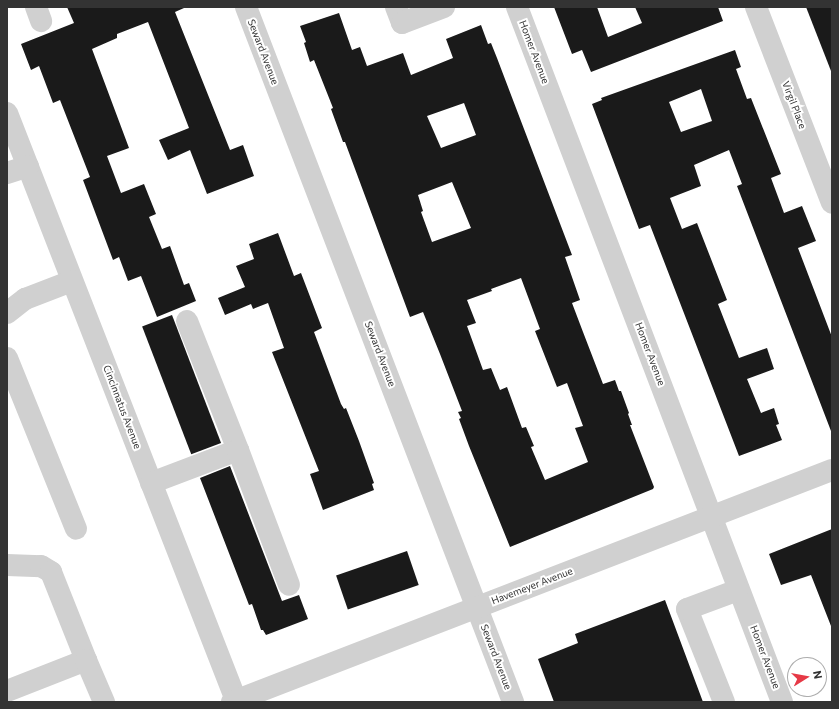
<!DOCTYPE html>
<html>
<head>
<meta charset="utf-8">
<style>
  body { margin:0 }
  #map { position:relative; width:839px; height:709px; overflow:hidden; background:#fff; font-family:Commissioner,sans-serif }
  div>[style] { position:absolute }
  .building>* { inset:0; background:#1a1a1a; transform-origin:0 0 }
  .minor>* { height:22px; margin:-11px; padding:0 11px; transform-origin:11px; border-radius:11px; background:#d0d0d0 }
  span { translate:-50% -50%; white-space:nowrap; text-align:center; line-height:1.15; -webkit-text-stroke:4px #fff; paint-order:stroke }
  .street-label { font-size:10px; color:#333 }
  .frame { position:absolute; inset:0; border:8px solid #333; pointer-events:none }
  .north { position:absolute; left:787px; top:657px; width:40px; height:40px; box-sizing:border-box; background:#fff; border:1px solid #adadad; border-radius:50%; rotate:79deg; font-size:11px; font-weight:700; line-height:16px; text-align:center; color:#333 }
  .north::after { content:''; display:block; margin:auto; width:14px; height:18px; background:#e63946; clip-path:polygon(50% 0,100% 100%,50% 72%,0 100%) }
</style>
</head>
<body>
<div id="map">
  <div class="building">
    <i style="clip-path:polygon(67px 7px,184px 7px,184px 8px,175px 12px,230px 150px,243px 145px,254px 176px,207px 194px,190px 150px,168px 160px,159px 140px,189px 128px,148px 22px,117px 34px,117px 38px,92px 49px,129px 148px,107px 156px,121px 193px,144px 184px,156px 214px,149px 217px,162px 249px,170px 246px,184px 285px,189px 283px,196px 301px,157px 317px,141px 276px,128px 281px,119px 257px,113px 260px,83px 180px,90px 177px,60px 100px,53px 103px,39px 66px,31px 70px,21px 44px,74px 23px)"></i>
    <i style="clip-path:polygon(554px 7px,597px 7px,608px 37px,642px 23px,635px 7px,718px 7px,723px 21px,591px 72px,582px 50px,572px 54px)"></i>
    <i style="clip-path:polygon(806px 7px,832px 7px,832px 71px,831px 71px)"></i>
    <i style="clip-path:polygon(evenodd,339px 13px,352px 50px,360px 47px,367px 66px,403px 53px,411px 75px,453px 58px,446px 39px,481px 25px,488px 44px,491px 43px,497px 58px,572px 255px,565px 257px,580px 300px,572px 303px,583px 332px,603px 384px,615px 380px,619px 391px,621px 391px,629px 413px,628px 414px,632px 425px,630px 425px,654px 487px,653px 489px,510px 547px,469px 446px,459px 419px,461px 418px,458px 412px,462px 411px,440px 354px,423px 312px,410px 317px,345px 142px,343px 142px,331px 109px,333px 108px,314px 60px,310px 62px,304px 43px,306px 42px,300px 26px,339px 13px,464px 103px,476px 135px,441px 148px,427px 116px,464px 103px,339px 13px,452px 182px,471px 228px,432px 242px,421px 212px,423px 211px,418px 195px,452px 182px,339px 13px,521px 278px,540px 329px,535px 331px,555px 382px,557px 387px,567px 383px,583px 426px,575px 428px,588px 462px,545px 480px,531px 447px,534px 446px,526px 427px,522px 428px,507px 387px,500px 390px,491px 368px,483px 370px,467px 326px,476px 323px,467px 300px,492px 291px,491px 289px,521px 278px)"></i>
    <i style="clip-path:polygon(evenodd,735px 50px,741px 67px,736px 69px,747px 99px,751px 98px,781px 174px,771px 178px,784px 213px,802px 206px,816px 241px,798px 248px,832px 337px,831px 431px,737px 186px,742px 184px,729px 150px,694px 165px,701px 186px,670px 198px,682px 229px,697px 223px,727px 300px,718px 304px,739px 358px,767px 348px,774px 369px,747px 379px,761px 413px,774px 408px,779px 424px,776px 425px,782px 440px,739px 456px,650px 225px,639px 229px,592px 104px,602px 100px,601px 98px,735px 50px,701px 89px,712px 121px,681px 132px,669px 102px,701px 89px)"></i>
    <i style="clip-path:polygon(278px 233px,294px 276px,301px 273px,322px 328px,314px 332px,341px 404px,344px 409px,346px 408px,359px 441px,374px 483px,372px 484px,374px 490px,323px 510px,310px 474px,319px 471px,272px 352px,284px 348px,268px 303px,253px 309px,251px 304px,225px 315px,218px 298px,245px 287px,236px 266px,254px 259px,249px 244px)"></i>
    <i style="left:172px;top:315px;width:137px;height:32px;rotate:69deg"></i>
    <i style="clip-path:polygon(230px 466px,282px 601px,299px 595px,308px 619px,266px 635px,263px 630px,261px 630px,252px 604px,249px 605px,200px 478px)"></i>
    <i style="clip-path:polygon(832px 529px,832px 626px,831px 626px,811px 575px,781px 585px,769px 554px)"></i>
    <i style="left:407px;top:551px;width:36px;height:75px;rotate:71deg"></i>
    <i style="clip-path:polygon(665px 600px,703px 702px,554px 702px,538px 659px,578px 643px,575px 634px)"></i>
  </div>
  <div class="minor">
    <i style="left:36px;top:7px;width:15px;rotate:70deg"></i>
    <i style="left:246px;top:7px;width:745px;rotate:68.98deg"></i>
    <i style="left:396px;top:7px;width:17px;rotate:69deg"></i>
    <i style="left:402px;top:23px;width:45px;rotate:-20.9deg"></i>
    <i style="left:517px;top:7px;width:744px;rotate:69.13deg"></i>
    <i style="left:756px;top:7px;width:210px;rotate:68.8deg"></i>
    <i style="left:7px;top:113px;width:630px;rotate:68.69deg"></i>
    <i style="left:7px;top:173px;width:22px;rotate:-18deg"></i>
    <i style="left:7px;top:313px;width:23px;rotate:-38deg"></i>
    <i style="left:25px;top:299px;width:50px;rotate:-21deg"></i>
    <i style="left:187px;top:321px;width:139px;rotate:68.4deg"></i>
    <i style="left:7px;top:358px;width:184px;rotate:68deg"></i>
    <i style="left:151px;top:483px;width:93px;rotate:-20.8deg"></i>
    <i style="left:238px;top:450px;width:144px;rotate:69.3deg"></i>
    <i style="left:7px;top:565px;width:34px;rotate:2deg"></i>
    <i style="left:41px;top:566px;width:12px;rotate:31deg"></i>
    <i style="left:51px;top:572px;width:95px;rotate:68.3deg"></i>
    <i style="left:7px;top:691px;width:85px;rotate:-21.4deg"></i>
    <i style="left:86px;top:660px;width:46px;rotate:66.8deg"></i>
    <i style="left:232px;top:702px;width:643px;rotate:-21.14deg"></i>
    <i style="left:724px;top:702px;width:100px;rotate:-111.7deg"></i>
    <i style="left:687px;top:609px;width:54px;rotate:-20.4deg"></i>
  </div>
  <div class="street-label">
    <span style="left:263px;top:52px;rotate:69deg">Seward Avenue</span>
    <span style="left:534px;top:52px;rotate:69deg">Homer Avenue</span>
    <span style="left:794px;top:105px;rotate:69deg">Virgil Place</span>
    <span style="left:380px;top:354px;rotate:69deg">Seward Avenue</span>
    <span style="left:650px;top:354px;rotate:69deg">Homer Avenue</span>
    <span style="left:122px;top:407px;rotate:69deg">Cincinnatus Avenue</span>
    <span style="left:532px;top:586px;rotate:-21deg">Havemeyer Avenue</span>
    <span style="left:496px;top:657px;rotate:69deg">Seward Avenue</span>
    <span style="left:765px;top:657px;rotate:69deg">Homer Avenue</span>
  </div>
  <div class="frame"></div>
  <div class="north">N</div>
</div>
</body>
</html>
